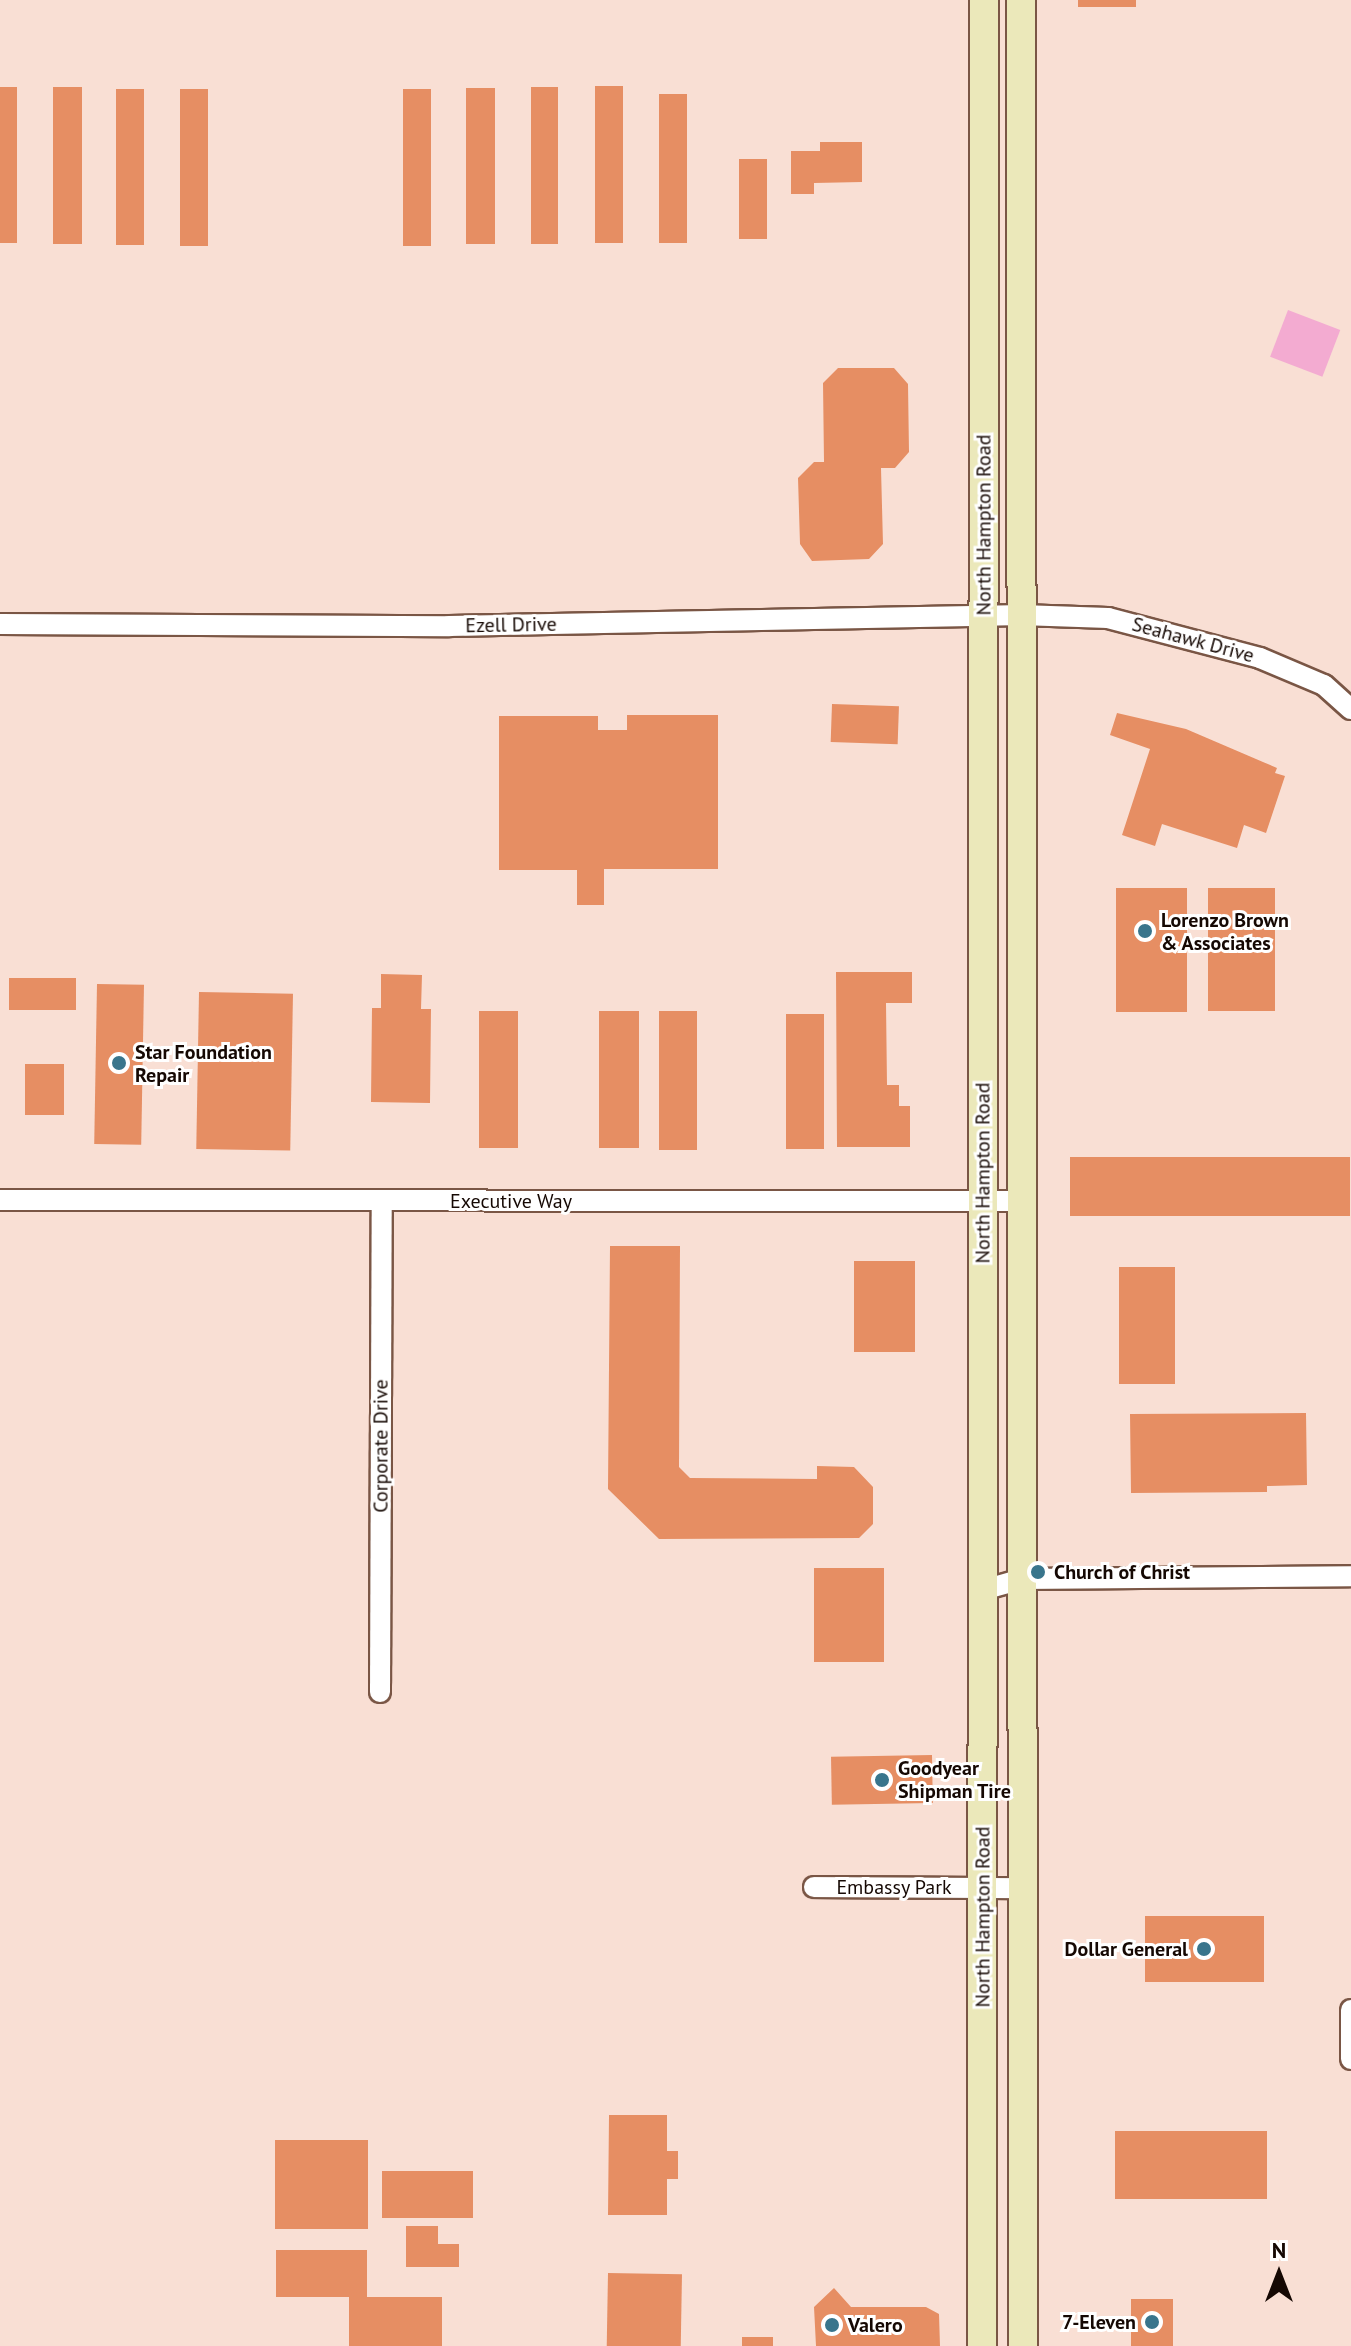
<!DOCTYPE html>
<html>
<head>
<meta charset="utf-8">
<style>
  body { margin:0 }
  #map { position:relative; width:1351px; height:2346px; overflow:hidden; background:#f9dfd4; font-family:"PT Sans",sans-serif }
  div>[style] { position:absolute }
  .green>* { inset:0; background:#f3abd1; transform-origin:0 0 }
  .building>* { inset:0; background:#e68e63; transform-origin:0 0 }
  .roads { filter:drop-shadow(2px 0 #7a5645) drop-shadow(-2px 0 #7a5645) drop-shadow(0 2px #7a5645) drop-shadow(0 -2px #7a5645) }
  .minor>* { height:20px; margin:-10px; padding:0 10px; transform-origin:10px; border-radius:10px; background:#fff }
  .secondary>* { height:28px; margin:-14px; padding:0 14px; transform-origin:14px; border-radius:14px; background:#ebe8ba }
  .dots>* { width:22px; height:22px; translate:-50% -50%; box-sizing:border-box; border:4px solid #fff; border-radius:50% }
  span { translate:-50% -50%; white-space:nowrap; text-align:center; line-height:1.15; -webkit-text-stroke:6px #fff; paint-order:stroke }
  .street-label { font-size:20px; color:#150803 }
  .poi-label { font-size:20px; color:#150803; font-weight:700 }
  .left { translate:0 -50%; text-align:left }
  .right { translate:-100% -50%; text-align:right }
  .north { position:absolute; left:1239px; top:2234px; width:80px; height:80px; -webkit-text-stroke:6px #fff; paint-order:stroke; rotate:0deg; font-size:22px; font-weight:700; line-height:32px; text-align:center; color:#150803 }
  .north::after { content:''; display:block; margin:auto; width:28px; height:36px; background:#150803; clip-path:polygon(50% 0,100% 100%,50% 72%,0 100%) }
</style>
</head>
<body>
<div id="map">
  <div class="green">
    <i style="left:1288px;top:310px;width:56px;height:50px;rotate:21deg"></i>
  </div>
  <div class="building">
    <i style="left:1078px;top:0;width:58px;height:7px"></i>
    <i style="left:595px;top:86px;width:28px;height:157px"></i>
    <i style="left:0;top:87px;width:17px;height:156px"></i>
    <i style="left:53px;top:87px;width:29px;height:157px"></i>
    <i style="left:531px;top:87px;width:27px;height:157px"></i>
    <i style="left:466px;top:88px;width:29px;height:156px"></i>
    <i style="left:116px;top:89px;width:28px;height:156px"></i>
    <i style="left:180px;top:89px;width:28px;height:157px"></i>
    <i style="left:403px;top:89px;width:28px;height:157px"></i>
    <i style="left:659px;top:94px;width:28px;height:149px"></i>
    <i style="clip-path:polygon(820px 142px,862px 142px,862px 182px,814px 183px,814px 194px,791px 194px,791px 151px,820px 151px)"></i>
    <i style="left:739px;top:159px;width:28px;height:80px"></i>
    <i style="clip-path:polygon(838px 368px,894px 368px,908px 384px,909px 452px,895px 468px,881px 468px,883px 544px,869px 559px,812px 561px,800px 544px,798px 478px,814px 462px,824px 462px,823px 383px)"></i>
    <i style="left:832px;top:704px;width:67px;height:38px;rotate:2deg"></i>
    <i style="clip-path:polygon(1117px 713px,1186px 729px,1277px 768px,1275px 773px,1285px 776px,1266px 833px,1244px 825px,1237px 848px,1162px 824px,1155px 846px,1122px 835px,1150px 749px,1110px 735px)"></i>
    <i style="clip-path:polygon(627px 715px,718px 715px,718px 869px,604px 869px,604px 905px,577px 905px,577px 870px,499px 870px,499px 716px,598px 716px,598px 730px,627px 730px)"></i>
    <i style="left:1116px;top:888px;width:71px;height:124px"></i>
    <i style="left:1208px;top:888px;width:67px;height:123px"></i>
    <i style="clip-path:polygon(836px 972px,912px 972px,912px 1003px,886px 1003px,887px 1085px,899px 1085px,899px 1106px,910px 1106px,910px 1147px,837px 1147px)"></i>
    <i style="clip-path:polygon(381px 974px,422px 975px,421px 1009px,431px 1009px,430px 1103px,371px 1102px,372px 1008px,381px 1008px)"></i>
    <i style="left:9px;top:978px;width:67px;height:32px"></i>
    <i style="left:97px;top:984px;width:47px;height:160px;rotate:1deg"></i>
    <i style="left:199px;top:992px;width:94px;height:157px;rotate:1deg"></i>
    <i style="left:479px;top:1011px;width:39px;height:137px"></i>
    <i style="left:599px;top:1011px;width:40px;height:137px"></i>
    <i style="left:659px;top:1011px;width:38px;height:139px"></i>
    <i style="left:786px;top:1014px;width:38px;height:135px"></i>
    <i style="left:25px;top:1064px;width:39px;height:51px"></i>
    <i style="left:1350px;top:1157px;width:59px;height:280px;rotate:90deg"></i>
    <i style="clip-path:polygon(610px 1246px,680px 1246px,679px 1467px,690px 1478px,817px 1479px,817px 1466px,854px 1467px,873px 1487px,873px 1524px,859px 1538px,659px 1539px,608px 1489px)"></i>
    <i style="left:854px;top:1261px;width:61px;height:91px"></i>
    <i style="left:1119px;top:1267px;width:56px;height:117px"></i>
    <i style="clip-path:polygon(1306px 1413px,1307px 1485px,1267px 1486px,1267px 1492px,1131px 1493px,1130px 1414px)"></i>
    <i style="left:814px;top:1568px;width:70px;height:94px"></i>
    <i style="left:932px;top:1755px;width:48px;height:101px;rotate:89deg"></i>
    <i style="left:1145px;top:1916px;width:119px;height:66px"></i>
    <i style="clip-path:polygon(609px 2115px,667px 2115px,667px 2151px,678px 2151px,678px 2179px,667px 2179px,667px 2215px,608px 2215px)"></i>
    <i style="left:1115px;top:2131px;width:152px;height:68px"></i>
    <i style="left:275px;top:2140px;width:93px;height:89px"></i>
    <i style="left:382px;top:2171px;width:91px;height:47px"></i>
    <i style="clip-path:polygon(406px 2226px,438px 2226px,438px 2244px,459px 2244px,459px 2267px,406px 2267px)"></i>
    <i style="clip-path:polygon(276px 2250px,367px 2250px,367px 2297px,442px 2297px,442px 2346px,349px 2346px,349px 2297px,276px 2297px)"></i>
    <i style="left:608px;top:2273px;width:74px;height:73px;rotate:1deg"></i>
    <i style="clip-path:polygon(834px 2288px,851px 2307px,926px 2307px,939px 2314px,940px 2346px,816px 2346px,814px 2307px)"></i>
    <i style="left:1131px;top:2299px;width:42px;height:47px"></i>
    <i style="left:742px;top:2337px;width:31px;height:9px"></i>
  </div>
  <div class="roads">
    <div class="minor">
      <i style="left:0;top:624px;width:449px;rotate:0.3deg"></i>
      <i style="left:449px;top:626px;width:572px;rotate:-1.1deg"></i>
      <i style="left:1021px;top:615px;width:87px;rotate:2deg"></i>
      <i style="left:1108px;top:618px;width:157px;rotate:14.7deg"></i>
      <i style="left:1260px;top:658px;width:69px;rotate:22.9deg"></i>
      <i style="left:1324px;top:685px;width:36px;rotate:42deg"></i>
      <i style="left:0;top:1200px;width:1022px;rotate:0.06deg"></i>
      <i style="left:983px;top:1590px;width:41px;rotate:-15.8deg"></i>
      <i style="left:1022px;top:1579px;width:329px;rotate:-0.5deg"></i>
      <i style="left:380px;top:1692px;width:491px;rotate:-89.8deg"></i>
      <i style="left:814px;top:1887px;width:209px;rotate:0.3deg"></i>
      <i style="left:1351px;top:2010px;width:49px;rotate:90deg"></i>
    </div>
    <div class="secondary">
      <i style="left:1021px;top:0;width:2346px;rotate:89.95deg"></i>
      <i style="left:982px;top:2346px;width:2346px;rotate:-89.95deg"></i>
    </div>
  </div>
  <div class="dots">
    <i style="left:1145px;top:931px;background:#39758c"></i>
    <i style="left:119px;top:1063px;background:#39758c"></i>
    <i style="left:1038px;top:1572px;background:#39758c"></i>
    <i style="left:882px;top:1780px;background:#39758c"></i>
    <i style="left:1204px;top:1949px;background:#39758c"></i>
    <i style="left:1152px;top:2322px;background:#39758c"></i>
    <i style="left:832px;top:2325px;background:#39758c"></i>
  </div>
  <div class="street-label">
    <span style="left:984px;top:525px;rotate:-90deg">North Hampton Road</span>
    <span style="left:511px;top:625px;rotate:-1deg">Ezell Drive</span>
    <span style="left:1193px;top:640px;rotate:15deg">Seahawk Drive</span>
    <span style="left:983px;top:1173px;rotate:-90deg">North Hampton Road</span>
    <span style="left:511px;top:1201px">Executive Way</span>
    <span style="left:381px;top:1446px;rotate:-90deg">Corporate Drive</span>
    <span style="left:894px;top:1887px">Embassy Park</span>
    <span style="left:983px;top:1917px;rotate:-90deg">North Hampton Road</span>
  </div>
  <div class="poi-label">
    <span class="left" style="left:1161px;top:932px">Lorenzo Brown<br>&amp; Associates</span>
    <span class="left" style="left:135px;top:1064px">Star Foundation<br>Repair</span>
    <span class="left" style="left:1054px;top:1572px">Church of Christ</span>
    <span class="left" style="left:898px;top:1780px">Goodyear<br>Shipman Tire</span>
    <span class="right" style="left:1188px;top:1949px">Dollar General</span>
    <span class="right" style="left:1136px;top:2322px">7-Eleven</span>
    <span class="left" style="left:848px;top:2325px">Valero</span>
  </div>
  <div class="north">N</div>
</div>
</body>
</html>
